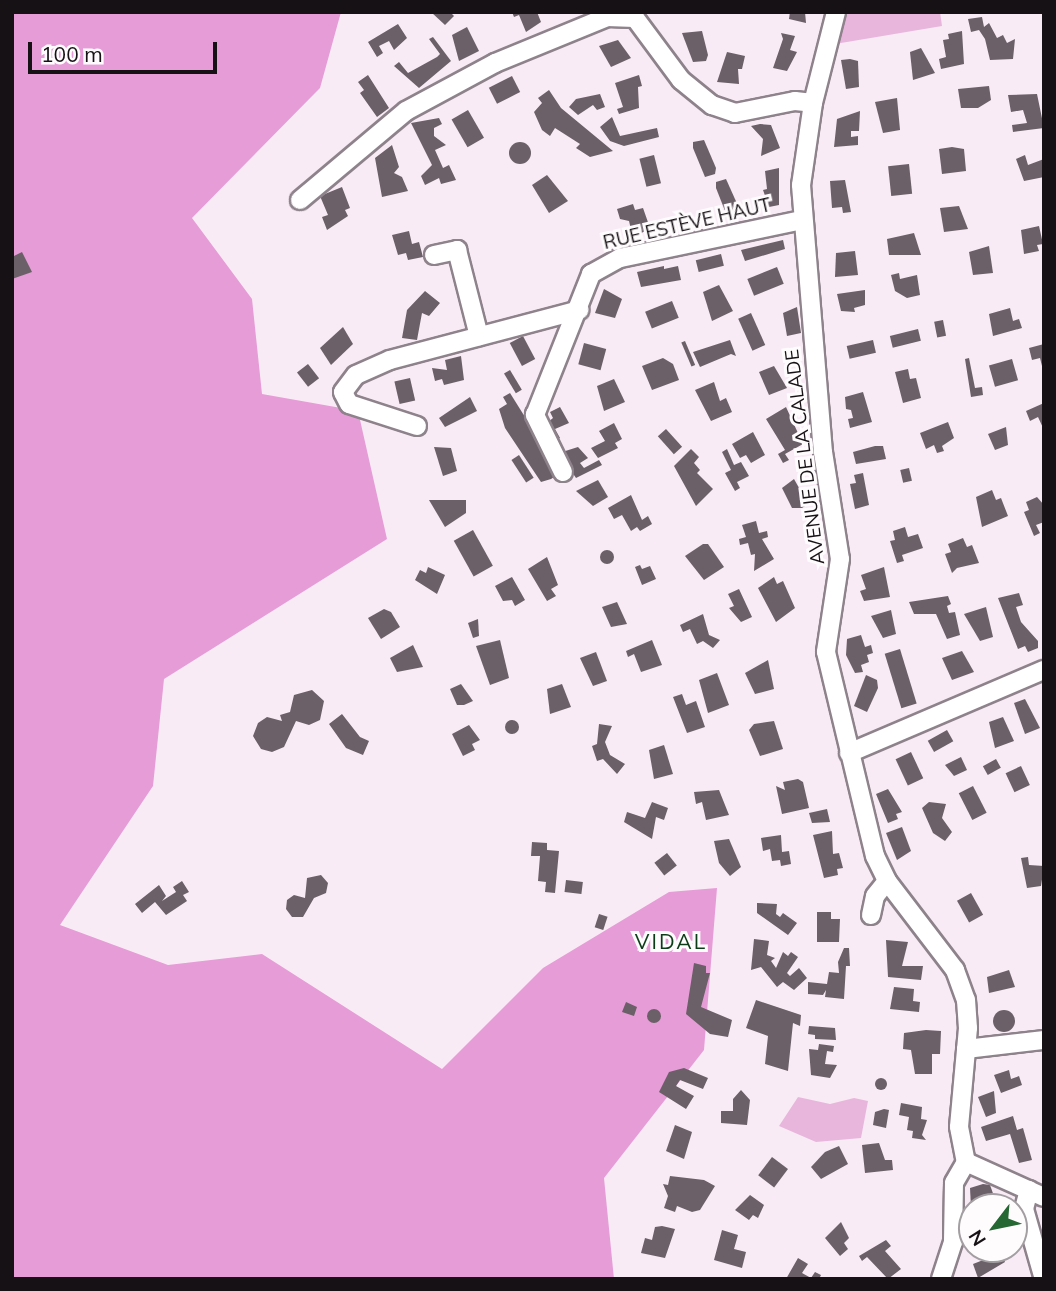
<!DOCTYPE html>
<html>
<head>
<meta charset="utf-8">
<style>
  body { margin:0 }
  #map { position:relative; width:1056px; height:1291px; overflow:hidden; background:#f9ebf5; font-family:Mulish,sans-serif }
  div>[style] { position:absolute }
  .green>* { inset:0; background:#e8b6dc }
  .forest>* { inset:0; background:#e69cd6 }
  .building>* { inset:0; background:#6b5f68; transform-origin:0 0 }
  .round { border-radius:50% }
  .roads { filter:drop-shadow(2px 0 #8e828b) drop-shadow(-2px 0 #8e828b) drop-shadow(0 2px #8e828b) drop-shadow(0 -2px #8e828b) }
  .minor>* { height:18px; margin:-9px; padding:0 9px; transform-origin:9px; border-radius:9px; background:#fff }
  span { translate:-50% -50%; white-space:nowrap; text-align:center; line-height:1.15; -webkit-text-stroke:6px #fffcfe; paint-order:stroke }
  .street-label { font-size:19px; color:#161115 }
  .neighbourhood-label { font-size:21px; color:#0b3b17; letter-spacing:2px }
  .frame { position:absolute; inset:0; border:14px solid #161115; pointer-events:none }
  .north { position:absolute; left:958px; top:1193px; width:70px; height:70px; box-sizing:border-box; background:#fffcfe; border:2px solid #a29ea1; border-radius:50%; rotate:238deg; font-size:19px; font-weight:700; line-height:28px; text-align:center; color:#161115 }
  .north::after { content:''; display:block; margin:auto; width:24px; height:32px; background:#256833; clip-path:polygon(50% 0,100% 100%,50% 72%,0 100%) }
  .scale { position:absolute; left:28px; top:42px; width:189px; height:32px; box-sizing:border-box; border:4px solid #161115; border-top:0; padding-left:9px; font-size:21px; line-height:24px; white-space:nowrap; color:#161115; -webkit-text-stroke:5px #fffcfe; paint-order:stroke }
</style>
</head>
<body>
<div id="map">
  <div class="green">
    <i style="clip-path:polygon(842px 12px,940px 12px,942px 26px,835px 44px)"></i>
    <i style="clip-path:polygon(798px 1097px,830px 1104px,854px 1098px,868px 1101px,861px 1138px,816px 1142px,779px 1126px)"></i>
  </div>
  <div class="forest">
    <i style="clip-path:polygon(12px 12px,341px 12px,320px 88px,192px 218px,252px 299px,262px 394px,358px 411px,387px 539px,164px 679px,153px 786px,60px 925px,168px 965px,262px 954px,442px 1069px,543px 968px,669px 892px,717px 888px,704px 1050px,604px 1178px,614px 1279px,12px 1279px)"></i>
  </div>
  <div class="building">
    <i style="clip-path:polygon(431px 12px,450px 12px,454px 16px,445px 25px)"></i>
    <i style="clip-path:polygon(512px 12px,537px 12px,541px 22px,526px 32px,519px 15px,514px 17px)"></i>
    <i style="clip-path:polygon(790px 12px,805px 12px,806px 23px,789px 19px)"></i>
    <i style="clip-path:polygon(982px 17px,984px 27px,989px 23px,997px 38px,1003px 35px,1007px 43px,1015px 39px,1013px 59px,990px 60px,985px 39px,979px 30px,971px 32px,968px 19px)"></i>
    <i style="clip-path:polygon(398px 24px,407px 38px,394px 50px,389px 41px,379px 46px,383px 53px,377px 57px,368px 42px)"></i>
    <i style="clip-path:polygon(467px 27px,479px 51px,459px 61px,452px 35px)"></i>
    <i style="clip-path:polygon(702px 31px,708px 55px,706px 61px,693px 62px,682px 33px)"></i>
    <i style="clip-path:polygon(962px 31px,964px 64px,941px 69px,939px 59px,946px 57px,943px 40px,949px 39px,948px 34px)"></i>
    <i style="clip-path:polygon(781px 33px,795px 36px,790px 50px,797px 52px,787px 71px,773px 68px,783px 39px)"></i>
    <i style="clip-path:polygon(433px 37px,451px 61px,419px 88px,394px 66px,399px 62px,408px 73px,437px 57px,440px 54px,429px 39px)"></i>
    <i style="clip-path:polygon(618px 40px,631px 58px,611px 67px,599px 46px)"></i>
    <i style="clip-path:polygon(921px 48px,935px 73px,913px 80px,910px 52px)"></i>
    <i style="clip-path:polygon(727px 52px,745px 56px,742px 69px,738px 69px,739px 84px,717px 82px)"></i>
    <i style="clip-path:polygon(850px 59px,858px 61px,859px 87px,846px 89px,841px 60px)"></i>
    <i style="clip-path:polygon(368px 75px,389px 108px,377px 117px,360px 93px,364px 90px,358px 82px)"></i>
    <i style="clip-path:polygon(639px 75px,642px 86px,638px 87px,639px 108px,619px 114px,617px 109px,623px 107px,615px 83px)"></i>
    <i style="left:512px;top:76px;width:18px;height:26px;rotate:63deg"></i>
    <i style="clip-path:polygon(989px 86px,991px 100px,978px 108px,961px 108px,958px 89px)"></i>
    <i style="clip-path:polygon(549px 90px,561px 108px,613px 151px,590px 157px,576px 148px,580px 144px,555px 128px,550px 136px,542px 130px,534px 112px,542px 103px,538px 98px)"></i>
    <i style="clip-path:polygon(600px 94px,605px 107px,597px 110px,593px 105px,578px 115px,569px 107px,576px 99px)"></i>
    <i style="clip-path:polygon(1037px 94px,1044px 128px,1013px 132px,1012px 125px,1027px 123px,1023px 110px,1011px 112px,1008px 95px)"></i>
    <i style="clip-path:polygon(897px 98px,900px 130px,883px 133px,875px 102px)"></i>
    <i style="left:468px;top:110px;width:32px;height:19px;rotate:60deg"></i>
    <i style="clip-path:polygon(860px 111px,859px 131px,851px 131px,851px 137px,858px 136px,858px 145px,834px 147px,837px 119px)"></i>
    <i style="clip-path:polygon(612px 117px,620px 136px,657px 128px,659px 137px,624px 146px,610px 141px,600px 127px)"></i>
    <i style="clip-path:polygon(439px 118px,442px 124px,434px 128px,434px 136px,446px 145px,435px 150px,443px 168px,449px 165px,456px 180px,441px 184px,439px 178px,425px 185px,421px 176px,432px 165px,411px 123px)"></i>
    <i style="clip-path:polygon(760px 124px,771px 125px,780px 148px,761px 156px,763px 139px,751px 126px)"></i>
    <i style="clip-path:polygon(704px 140px,716px 168px,715px 174px,705px 177px,693px 148px,693px 142px)"></i>
    <i class="round" style="left:509px;top:142px;width:22px;height:22px"></i>
    <i style="clip-path:polygon(392px 145px,399px 167px,394px 173px,402px 177px,408px 191px,382px 197px,375px 158px)"></i>
    <i style="clip-path:polygon(952px 147px,964px 149px,966px 171px,942px 174px,939px 149px)"></i>
    <i style="left:654px;top:155px;width:29px;height:15px;rotate:76deg"></i>
    <i style="clip-path:polygon(1025px 155px,1028px 165px,1044px 159px,1044px 177px,1024px 181px,1016px 159px)"></i>
    <i style="left:909px;top:164px;width:30px;height:21px;rotate:84deg"></i>
    <i style="clip-path:polygon(779px 168px,779px 205px,769px 207px,763px 190px,767px 189px,765px 171px)"></i>
    <i style="clip-path:polygon(547px 175px,568px 201px,549px 213px,532px 185px)"></i>
    <i style="clip-path:polygon(726px 179px,739px 208px,738px 214px,727px 216px,716px 188px,716px 182px)"></i>
    <i style="clip-path:polygon(845px 180px,851px 212px,843px 213px,842px 207px,832px 208px,830px 181px)"></i>
    <i style="clip-path:polygon(342px 187px,350px 208px,345px 210px,348px 216px,327px 230px,322px 217px,328px 215px,320px 196px)"></i>
    <i style="clip-path:polygon(633px 204px,635px 210px,643px 208px,650px 228px,633px 238px,629px 221px,620px 219px,617px 209px)"></i>
    <i style="clip-path:polygon(959px 206px,968px 229px,944px 232px,940px 208px)"></i>
    <i style="clip-path:polygon(1039px 226px,1043px 244px,1037px 245px,1039px 251px,1024px 254px,1021px 230px)"></i>
    <i style="clip-path:polygon(409px 231px,412px 244px,419px 242px,423px 257px,408px 260px,406px 253px,398px 255px,392px 235px)"></i>
    <i style="clip-path:polygon(914px 233px,921px 255px,889px 255px,887px 239px)"></i>
    <i style="clip-path:polygon(783px 240px,785px 249px,745px 261px,741px 250px)"></i>
    <i style="clip-path:polygon(989px 246px,993px 273px,973px 275px,969px 252px)"></i>
    <i style="clip-path:polygon(855px 251px,858px 275px,835px 277px,836px 253px)"></i>
    <i style="clip-path:polygon(22px 252px,32px 272px,12px 279px,12px 257px)"></i>
    <i style="left:721px;top:254px;width:12px;height:26px;rotate:76deg"></i>
    <i style="clip-path:polygon(664px 266px,664px 269px,678px 266px,681px 280px,641px 287px,637px 272px)"></i>
    <i style="left:777px;top:267px;width:18px;height:32px;rotate:68deg"></i>
    <i style="clip-path:polygon(899px 273px,900px 279px,917px 275px,920px 295px,907px 298px,895px 291px,891px 275px)"></i>
    <i style="clip-path:polygon(719px 285px,733px 311px,712px 321px,703px 292px)"></i>
    <i style="clip-path:polygon(604px 289px,622px 299px,615px 318px,595px 313px)"></i>
    <i style="clip-path:polygon(865px 290px,865px 305px,854px 308px,855px 312px,841px 311px,837px 294px)"></i>
    <i style="clip-path:polygon(425px 291px,440px 303px,429px 316px,422px 313px,417px 340px,402px 338px,407px 310px)"></i>
    <i style="left:672px;top:301px;width:18px;height:29px;rotate:68deg"></i>
    <i style="clip-path:polygon(797px 307px,801px 333px,787px 336px,783px 313px)"></i>
    <i style="clip-path:polygon(1010px 308px,1013px 321px,1019px 319px,1022px 328px,993px 336px,989px 314px)"></i>
    <i style="left:751px;top:313px;width:35px;height:14px;rotate:66deg"></i>
    <i style="left:943px;top:320px;width:16px;height:9px;rotate:79deg"></i>
    <i style="clip-path:polygon(343px 327px,353px 344px,331px 365px,320px 348px)"></i>
    <i style="left:918px;top:329px;width:12px;height:29px;rotate:76deg"></i>
    <i style="left:523px;top:336px;width:26px;height:15px;rotate:62deg"></i>
    <i style="clip-path:polygon(730px 340px,736px 356px,731px 354px,700px 367px,693px 352px)"></i>
    <i style="left:873px;top:340px;width:13px;height:27px;rotate:77deg"></i>
    <i style="left:685px;top:341px;width:26px;height:4px;rotate:67deg"></i>
    <i style="left:584px;top:343px;width:23px;height:22px;rotate:15deg"></i>
    <i style="clip-path:polygon(1044px 344px,1044px 370px,1043px 370px,1040px 358px,1032px 360px,1029px 348px)"></i>
    <i style="clip-path:polygon(461px 356px,464px 380px,444px 385px,442px 379px,435px 381px,432px 368px,447px 370px,445px 360px)"></i>
    <i style="clip-path:polygon(663px 358px,673px 364px,679px 380px,652px 390px,642px 366px)"></i>
    <i style="clip-path:polygon(969px 358px,975px 388px,982px 387px,983px 395px,971px 397px,965px 359px)"></i>
    <i style="left:1012px;top:359px;width:22px;height:24px;rotate:74deg"></i>
    <i style="left:308px;top:364px;width:18px;height:14px;rotate:52deg"></i>
    <i style="clip-path:polygon(774px 366px,787px 388px,769px 395px,759px 372px)"></i>
    <i style="clip-path:polygon(908px 369px,910px 379px,916px 378px,921px 398px,903px 403px,895px 372px)"></i>
    <i style="left:510px;top:370px;width:23px;height:7px;rotate:59deg"></i>
    <i style="left:410px;top:378px;width:23px;height:16px;rotate:77deg"></i>
    <i style="clip-path:polygon(614px 379px,625px 402px,604px 411px,597px 386px)"></i>
    <i style="clip-path:polygon(714px 382px,720px 401px,726px 398px,732px 412px,711px 421px,695px 390px)"></i>
    <i style="clip-path:polygon(863px 392px,872px 422px,850px 428px,848px 419px,853px 418px,851px 410px,846px 409px,845px 397px)"></i>
    <i style="clip-path:polygon(510px 393px,560px 473px,551px 479px,541px 482px,505px 428px,499px 409px,507px 404px,503px 397px)"></i>
    <i style="clip-path:polygon(470px 397px,477px 411px,445px 427px,439px 418px)"></i>
    <i style="clip-path:polygon(1044px 403px,1044px 430px,1038px 417px,1030px 421px,1026px 411px)"></i>
    <i style="clip-path:polygon(560px 407px,569px 423px,555px 429px,560px 438px,552px 442px,543px 426px,553px 418px,550px 412px)"></i>
    <i style="clip-path:polygon(786px 407px,803px 444px,785px 454px,789px 460px,783px 463px,778px 454px,785px 450px,766px 419px)"></i>
    <i style="clip-path:polygon(948px 422px,954px 438px,942px 446px,944px 451px,937px 453px,934px 445px,926px 449px,920px 433px)"></i>
    <i style="clip-path:polygon(614px 423px,622px 439px,615px 443px,618px 448px,598px 458px,591px 448px,605px 441px,599px 431px)"></i>
    <i style="clip-path:polygon(1006px 427px,1008px 445px,995px 450px,988px 434px)"></i>
    <i style="left:666px;top:429px;width:24px;height:11px;rotate:48deg"></i>
    <i style="clip-path:polygon(753px 432px,765px 455px,751px 463px,746px 455px,740px 458px,732px 444px)"></i>
    <i style="clip-path:polygon(875px 446px,883px 446px,886px 459px,856px 464px,853px 452px)"></i>
    <i style="clip-path:polygon(434px 447px,451px 448px,457px 471px,443px 476px)"></i>
    <i style="clip-path:polygon(578px 447px,588px 458px,580px 463px,584px 468px,599px 460px,602px 465px,576px 478px,559px 453px)"></i>
    <i style="clip-path:polygon(691px 449px,699px 457px,694px 463px,700px 470px,697px 473px,713px 489px,696px 506px,674px 466px)"></i>
    <i style="clip-path:polygon(727px 449px,734px 465px,741px 462px,749px 476px,737px 482px,740px 488px,735px 491px,725px 473px,731px 470px,722px 452px)"></i>
    <i style="left:519px;top:455px;width:27px;height:9px;rotate:57deg"></i>
    <i style="left:909px;top:468px;width:13px;height:9px;rotate:77deg"></i>
    <i style="clip-path:polygon(863px 473px,869px 505px,855px 509px,850px 484px,856px 483px,854px 475px)"></i>
    <i style="clip-path:polygon(794px 479px,808px 504px,802px 508px,792px 508px,782px 488px)"></i>
    <i style="clip-path:polygon(598px 480px,608px 497px,593px 506px,576px 491px)"></i>
    <i style="clip-path:polygon(992px 490px,996px 500px,1001px 498px,1008px 516px,982px 527px,976px 497px)"></i>
    <i style="clip-path:polygon(631px 495px,642px 520px,648px 516px,652px 524px,640px 531px,637px 527px,631px 531px,622px 515px,614px 519px,608px 508px)"></i>
    <i style="clip-path:polygon(1037px 497px,1044px 505px,1044px 522px,1036px 525px,1040px 533px,1034px 536px,1024px 512px,1029px 510px,1026px 502px)"></i>
    <i style="clip-path:polygon(429px 500px,466px 500px,466px 513px,445px 527px)"></i>
    <i style="clip-path:polygon(756px 521px,759px 533px,767px 531px,768px 537px,762px 539px,774px 559px,754px 571px,755px 554px,751px 555px,748px 543px,740px 545px,739px 539px,746px 537px,742px 525px)"></i>
    <i style="clip-path:polygon(905px 527px,908px 537px,918px 534px,923px 548px,902px 555px,904px 561px,897px 563px,890px 541px,895px 540px,893px 531px)"></i>
    <i style="left:473px;top:530px;width:41px;height:22px;rotate:61deg"></i>
    <i style="clip-path:polygon(963px 538px,967px 547px,972px 545px,979px 563px,957px 568px,952px 573px,945px 554px,951px 552px,948px 544px)"></i>
    <i style="clip-path:polygon(703px 544px,708px 544px,724px 567px,704px 580px,685px 556px)"></i>
    <i class="round" style="left:600px;top:550px;width:14px;height:14px"></i>
    <i style="clip-path:polygon(547px 557px,558px 585px,551px 589px,556px 596px,547px 601px,528px 569px)"></i>
    <i style="clip-path:polygon(640px 565px,642px 569px,650px 566px,656px 579px,642px 585px,635px 567px)"></i>
    <i style="clip-path:polygon(428px 567px,445px 575px,437px 594px,415px 580px,420px 570px,426px 573px)"></i>
    <i style="clip-path:polygon(884px 567px,890px 597px,864px 601px,860px 591px,866px 589px,861px 575px)"></i>
    <i style="clip-path:polygon(512px 577px,525px 600px,515px 606px,512px 600px,503px 601px,495px 586px)"></i>
    <i style="clip-path:polygon(774px 577px,777px 584px,783px 581px,795px 608px,776px 622px,758px 588px)"></i>
    <i style="clip-path:polygon(739px 589px,752px 617px,741px 622px,729px 608px,734px 606px,728px 594px)"></i>
    <i style="clip-path:polygon(1019px 593px,1023px 605px,1016px 607px,1021px 622px,1038px 641px,1038px 648px,1028px 652px,1025px 646px,1018px 649px,998px 598px)"></i>
    <i style="clip-path:polygon(948px 596px,951px 604px,947px 606px,949px 613px,955px 612px,960px 635px,947px 639px,936px 614px,914px 614px,909px 602px)"></i>
    <i style="clip-path:polygon(617px 602px,627px 624px,611px 627px,602px 607px)"></i>
    <i style="clip-path:polygon(986px 607px,993px 637px,980px 641px,964px 614px)"></i>
    <i style="clip-path:polygon(384px 609px,391px 612px,400px 627px,381px 639px,368px 618px)"></i>
    <i style="clip-path:polygon(891px 610px,896px 634px,883px 638px,871px 616px)"></i>
    <i style="clip-path:polygon(703px 614px,709px 635px,720px 640px,713px 648px,703px 641px,697px 644px,690px 629px,683px 632px,680px 625px)"></i>
    <i style="clip-path:polygon(478px 619px,479px 636px,473px 638px,468px 623px)"></i>
    <i style="clip-path:polygon(861px 635px,865px 647px,871px 645px,873px 653px,867px 655px,869px 662px,861px 665px,863px 672px,855px 673px,846px 655px,847px 639px)"></i>
    <i style="clip-path:polygon(500px 640px,509px 678px,490px 685px,476px 646px)"></i>
    <i style="clip-path:polygon(652px 640px,662px 665px,641px 672px,634px 654px,628px 657px,626px 651px)"></i>
    <i style="clip-path:polygon(413px 645px,423px 667px,397px 672px,390px 658px)"></i>
    <i style="left:900px;top:649px;width:57px;height:16px;rotate:73deg"></i>
    <i style="clip-path:polygon(962px 651px,974px 672px,952px 680px,942px 658px)"></i>
    <i style="clip-path:polygon(596px 652px,607px 681px,593px 686px,580px 658px)"></i>
    <i style="clip-path:polygon(768px 660px,774px 689px,755px 694px,745px 673px)"></i>
    <i style="clip-path:polygon(717px 673px,729px 705px,708px 713px,699px 680px)"></i>
    <i style="clip-path:polygon(866px 675px,877px 680px,878px 688px,867px 712px,854px 706px)"></i>
    <i style="clip-path:polygon(461px 684px,473px 701px,464px 705px,457px 705px,450px 689px)"></i>
    <i style="clip-path:polygon(562px 684px,571px 707px,550px 714px,547px 689px)"></i>
    <i style="clip-path:polygon(312px 690px,324px 701px,320px 720px,309px 725px,296px 721px,284px 747px,272px 752px,261px 749px,253px 736px,258px 723px,267px 717px,282px 721px,280px 715px,290px 712px,294px 695px)"></i>
    <i style="clip-path:polygon(682px 694px,686px 705px,696px 701px,705px 727px,687px 733px,673px 697px)"></i>
    <i style="clip-path:polygon(1025px 699px,1040px 728px,1025px 734px,1014px 703px)"></i>
    <i style="clip-path:polygon(342px 714px,360px 737px,369px 741px,363px 755px,346px 748px,329px 724px)"></i>
    <i style="clip-path:polygon(1003px 717px,1014px 741px,995px 748px,989px 722px)"></i>
    <i class="round" style="left:505px;top:720px;width:14px;height:14px"></i>
    <i style="clip-path:polygon(774px 721px,783px 749px,760px 756px,749px 730px,754px 724px)"></i>
    <i style="clip-path:polygon(599px 724px,612px 726px,605px 742px,610px 755px,625px 764px,617px 774px,603px 759px,597px 761px,592px 746px,597px 744px)"></i>
    <i style="clip-path:polygon(469px 725px,480px 740px,472px 744px,475px 750px,463px 756px,452px 734px)"></i>
    <i style="left:947px;top:730px;width:13px;height:22px;rotate:61deg"></i>
    <i style="clip-path:polygon(664px 745px,673px 774px,654px 779px,649px 750px)"></i>
    <i style="left:911px;top:752px;width:29px;height:17px;rotate:65deg"></i>
    <i style="clip-path:polygon(961px 757px,967px 770px,954px 776px,945px 765px)"></i>
    <i style="left:996px;top:759px;width:10px;height:15px;rotate:61deg"></i>
    <i style="left:1021px;top:766px;width:21px;height:17px;rotate:65deg"></i>
    <i style="clip-path:polygon(798px 779px,803px 782px,809px 808px,782px 814px,776px 786px,785px 790px,783px 782px)"></i>
    <i style="left:973px;top:786px;width:30px;height:16px;rotate:63deg"></i>
    <i style="clip-path:polygon(888px 789px,902px 812px,896px 814px,898px 819px,888px 823px,876px 794px)"></i>
    <i style="clip-path:polygon(719px 790px,729px 815px,706px 820px,702px 802px,696px 804px,694px 792px)"></i>
    <i style="clip-path:polygon(652px 802px,668px 808px,664px 820px,656px 817px,652px 839px,624px 822px,627px 812px,645px 818px)"></i>
    <i style="clip-path:polygon(929px 802px,946px 804px,942px 818px,952px 832px,945px 841px,933px 833px,922px 808px)"></i>
    <i style="clip-path:polygon(827px 809px,830px 822px,812px 823px,809px 813px)"></i>
    <i style="clip-path:polygon(902px 827px,911px 851px,897px 860px,886px 833px)"></i>
    <i style="clip-path:polygon(832px 831px,833px 854px,839px 853px,843px 868px,837px 869px,838px 875px,824px 878px,813px 835px)"></i>
    <i style="clip-path:polygon(781px 835px,782px 852px,789px 851px,791px 864px,781px 866px,780px 860px,772px 861px,770px 849px,763px 851px,761px 838px)"></i>
    <i style="clip-path:polygon(729px 839px,741px 867px,730px 876px,719px 863px,714px 841px)"></i>
    <i style="clip-path:polygon(532px 842px,547px 843px,547px 850px,559px 851px,555px 893px,545px 892px,546px 882px,538px 881px,540px 856px,531px 856px)"></i>
    <i style="left:667px;top:853px;width:16px;height:16px;rotate:52deg"></i>
    <i style="clip-path:polygon(1028px 857px,1029px 865px,1044px 866px,1041px 886px,1027px 888px,1021px 858px)"></i>
    <i style="clip-path:polygon(321px 875px,328px 883px,326px 893px,314px 898px,303px 917px,292px 917px,286px 909px,287px 900px,294px 895px,305px 898px,307px 878px)"></i>
    <i style="left:566px;top:880px;width:17px;height:12px;rotate:7deg"></i>
    <i style="clip-path:polygon(182px 881px,189px 892px,183px 895px,187px 901px,166px 915px,155px 902px,142px 913px,135px 904px,159px 885px,166px 896px,162px 901px,176px 892px,173px 887px)"></i>
    <i style="left:971px;top:893px;width:25px;height:16px;rotate:61deg"></i>
    <i style="clip-path:polygon(757px 903px,777px 904px,776px 914px,780px 917px,783px 913px,797px 923px,788px 935px,757px 913px)"></i>
    <i style="clip-path:polygon(817px 912px,831px 912px,831px 919px,840px 919px,839px 942px,817px 942px)"></i>
    <i style="left:599px;top:914px;width:9px;height:14px;rotate:18deg"></i>
    <i style="clip-path:polygon(754px 939px,769px 941px,767px 955px,775px 958px,771px 961px,776px 968px,783px 952px,788px 956px,791px 952px,798px 957px,787px 973px,790px 976px,799px 968px,807px 978px,794px 990px,783px 982px,777px 987px,761px 967px,751px 970px)"></i>
    <i style="clip-path:polygon(886px 940px,908px 942px,902px 966px,923px 966px,921px 980px,888px 977px)"></i>
    <i style="clip-path:polygon(844px 948px,849px 948px,850px 966px,846px 966px,844px 999px,825px 997px,826px 990px,823px 995px,808px 994px,808px 982px,827px 984px,829px 972px,839px 973px,838px 962px)"></i>
    <i style="clip-path:polygon(694px 963px,706px 966px,706px 973px,710px 973px,701px 1007px,732px 1020px,728px 1037px,710px 1034px,686px 1014px)"></i>
    <i style="clip-path:polygon(1009px 970px,1015px 987px,989px 993px,987px 977px)"></i>
    <i style="clip-path:polygon(894px 987px,914px 989px,913px 1001px,920px 1002px,919px 1012px,890px 1009px)"></i>
    <i style="clip-path:polygon(756px 1000px,801px 1015px,800px 1026px,793px 1023px,788px 1071px,765px 1064px,768px 1036px,746px 1028px)"></i>
    <i style="clip-path:polygon(626px 1002px,637px 1007px,634px 1016px,622px 1012px)"></i>
    <i class="round" style="left:647px;top:1009px;width:14px;height:14px"></i>
    <i class="round" style="left:993px;top:1010px;width:22px;height:22px"></i>
    <i style="clip-path:polygon(809px 1026px,835px 1028px,836px 1040px,815px 1039px,815px 1035px,808px 1034px)"></i>
    <i style="clip-path:polygon(926px 1030px,941px 1031px,940px 1054px,932px 1054px,932px 1074px,915px 1074px,911px 1050px,903px 1049px,904px 1033px)"></i>
    <i style="clip-path:polygon(819px 1044px,834px 1046px,833px 1052px,827px 1051px,825px 1064px,837px 1065px,830px 1078px,811px 1075px,809px 1049px,818px 1050px)"></i>
    <i style="clip-path:polygon(684px 1068px,708px 1078px,703px 1089px,680px 1080px,676px 1086px,694px 1096px,686px 1109px,659px 1092px,669px 1072px)"></i>
    <i style="clip-path:polygon(1009px 1070px,1011px 1079px,1019px 1076px,1022px 1085px,1001px 1093px,994px 1075px)"></i>
    <i class="round" style="left:875px;top:1078px;width:12px;height:12px"></i>
    <i style="clip-path:polygon(741px 1090px,750px 1100px,747px 1125px,721px 1123px,721px 1111px,733px 1111px,733px 1099px)"></i>
    <i style="clip-path:polygon(994px 1091px,996px 1113px,986px 1117px,978px 1097px)"></i>
    <i style="clip-path:polygon(901px 1103px,922px 1107px,921px 1119px,927px 1120px,922px 1135px,926px 1140px,912px 1138px,913px 1131px,907px 1130px,909px 1117px,899px 1115px)"></i>
    <i style="clip-path:polygon(884px 1109px,889px 1110px,886px 1128px,873px 1125px,875px 1112px)"></i>
    <i style="clip-path:polygon(1013px 1116px,1017px 1130px,1023px 1128px,1032px 1160px,1019px 1163px,1010px 1134px,986px 1141px,981px 1127px)"></i>
    <i style="clip-path:polygon(675px 1125px,692px 1132px,684px 1159px,666px 1151px)"></i>
    <i style="clip-path:polygon(879px 1143px,885px 1160px,892px 1160px,893px 1170px,865px 1173px,862px 1145px)"></i>
    <i style="clip-path:polygon(839px 1146px,848px 1164px,821px 1179px,811px 1167px,825px 1152px)"></i>
    <i style="left:772px;top:1157px;width:20px;height:23px;rotate:37deg"></i>
    <i style="clip-path:polygon(670px 1176px,704px 1180px,715px 1186px,700px 1210px,692px 1212px,677px 1206px,675px 1212px,664px 1208px,668px 1196px,663px 1184px,668px 1185px)"></i>
    <i style="clip-path:polygon(983px 1184px,990px 1185px,995px 1199px,971px 1207px,970px 1188px)"></i>
    <i style="clip-path:polygon(750px 1195px,764px 1205px,758px 1218px,753px 1215px,749px 1220px,735px 1210px)"></i>
    <i style="clip-path:polygon(972px 1216px,972px 1248px,971px 1248px,963px 1219px)"></i>
    <i style="clip-path:polygon(841px 1222px,849px 1238px,844px 1243px,848px 1249px,840px 1256px,825px 1238px)"></i>
    <i style="clip-path:polygon(662px 1226px,675px 1229px,665px 1258px,641px 1253px,645px 1238px,652px 1240px,655px 1227px)"></i>
    <i style="clip-path:polygon(722px 1230px,738px 1235px,734px 1249px,746px 1252px,742px 1268px,714px 1260px)"></i>
    <i style="clip-path:polygon(886px 1240px,891px 1246px,885px 1251px,901px 1269px,888px 1279px,867px 1257px,862px 1261px,859px 1256px)"></i>
    <i style="clip-path:polygon(1001px 1253px,1005px 1262px,978px 1278px,973px 1264px)"></i>
    <i style="clip-path:polygon(798px 1258px,808px 1264px,802px 1273px,811px 1278px,815px 1272px,821px 1275px,819px 1279px,786px 1279px)"></i>
  </div>
  <div class="roads">
    <div class="minor">
      <i style="left:836px;top:12px;width:94px;rotate:104.2deg"></i>
      <i style="left:813px;top:103px;width:83px;rotate:98.3deg"></i>
      <i style="left:801px;top:185px;width:268px;rotate:85.3deg"></i>
      <i style="left:823px;top:452px;width:108px;rotate:81deg"></i>
      <i style="left:840px;top:559px;width:94px;rotate:98.6deg"></i>
      <i style="left:826px;top:652px;width:210px;rotate:76.5deg"></i>
      <i style="left:875px;top:856px;width:28px;rotate:64deg"></i>
      <i style="left:887px;top:881px;width:112px;rotate:52.6deg"></i>
      <i style="left:955px;top:970px;width:32px;rotate:70deg"></i>
      <i style="left:966px;top:1000px;width:28px;rotate:86deg"></i>
      <i style="left:968px;top:1028px;width:99px;rotate:95.2deg"></i>
      <i style="left:959px;top:1127px;width:36px;rotate:79deg"></i>
      <i style="left:966px;top:1162px;width:24px;rotate:120deg"></i>
      <i style="left:954px;top:1183px;width:59px;rotate:91deg"></i>
      <i style="left:953px;top:1242px;width:39px;rotate:108deg"></i>
      <i style="left:300px;top:200px;width:138px;rotate:-40deg"></i>
      <i style="left:406px;top:111px;width:101px;rotate:-28.3deg"></i>
      <i style="left:495px;top:63px;width:121px;rotate:-22.3deg"></i>
      <i style="left:607px;top:17px;width:28px;rotate:2deg"></i>
      <i style="left:635px;top:18px;width:77px;rotate:53.4deg"></i>
      <i style="left:681px;top:80px;width:40px;rotate:39deg"></i>
      <i style="left:712px;top:105px;width:24px;rotate:19deg"></i>
      <i style="left:735px;top:113px;width:61px;rotate:-11.3deg"></i>
      <i style="left:795px;top:101px;width:18px;rotate:6deg"></i>
      <i style="left:434px;top:255px;width:24px;rotate:-12deg"></i>
      <i style="left:457px;top:250px;width:89px;rotate:75.7deg"></i>
      <i style="left:417px;top:426px;width:71px;rotate:-162.1deg"></i>
      <i style="left:349px;top:404px;width:13px;rotate:-117deg"></i>
      <i style="left:343px;top:392px;width:21px;rotate:-53deg"></i>
      <i style="left:356px;top:375px;width:37px;rotate:-24deg"></i>
      <i style="left:390px;top:360px;width:196px;rotate:-14.8deg"></i>
      <i style="left:563px;top:472px;width:64px;rotate:-116.2deg"></i>
      <i style="left:535px;top:415px;width:152px;rotate:-68.3deg"></i>
      <i style="left:591px;top:274px;width:33px;rotate:-29deg"></i>
      <i style="left:620px;top:258px;width:186px;rotate:-11.8deg"></i>
      <i style="left:849px;top:753px;width:212px;rotate:-23.1deg"></i>
      <i style="left:871px;top:915px;width:19px;rotate:-78deg"></i>
      <i style="left:875px;top:896px;width:19px;rotate:-51deg"></i>
      <i style="left:966px;top:1049px;width:79px;rotate:-6.6deg"></i>
      <i style="left:966px;top:1162px;width:85px;rotate:24.2deg"></i>
      <i style="left:1029px;top:1190px;width:20px;rotate:105deg"></i>
      <i style="left:1024px;top:1209px;width:73px;rotate:74.1deg"></i>
    </div>
  </div>
  <div class="street-label">
    <span style="left:687px;top:224px;rotate:-13deg">RUE ESTÈVE HAUT</span>
    <span style="left:805px;top:457px;rotate:-97deg">AVENUE DE LA CALADE</span>
  </div>
  <div class="neighbourhood-label">
    <span style="left:671px;top:941px">VIDAL</span>
  </div>
  <div class="frame"></div>
  <div class="north">N</div>
  <div class="scale">100 m</div>
</div>
</body>
</html>
